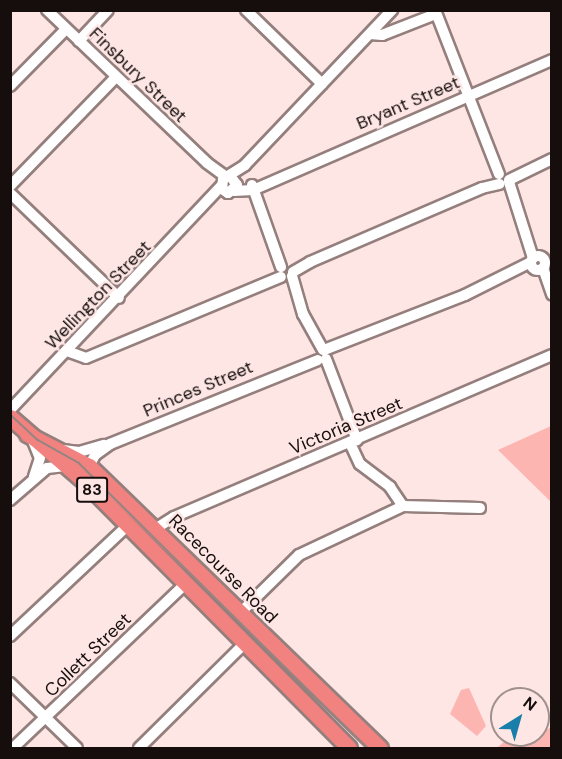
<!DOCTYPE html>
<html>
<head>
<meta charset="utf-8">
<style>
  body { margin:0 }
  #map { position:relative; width:562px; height:759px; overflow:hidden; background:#fde6e4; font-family:"DM Sans",sans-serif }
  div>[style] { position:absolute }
  .green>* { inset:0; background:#fdb5b1 }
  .roads { filter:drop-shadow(2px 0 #947f7d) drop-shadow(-2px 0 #947f7d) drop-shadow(0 2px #947f7d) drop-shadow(0 -2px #947f7d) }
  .minor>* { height:10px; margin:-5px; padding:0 5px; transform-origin:5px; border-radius:5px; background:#fff }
  .minor>.ring { margin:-5px; padding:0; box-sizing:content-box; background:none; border:10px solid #fff; border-radius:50% }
  .highway>* { height:15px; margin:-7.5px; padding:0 7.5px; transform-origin:7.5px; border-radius:7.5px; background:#f2827f }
  .tram>* { height:1.5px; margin:-0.75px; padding:0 0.75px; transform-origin:0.75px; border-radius:0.75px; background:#948583 }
  span { translate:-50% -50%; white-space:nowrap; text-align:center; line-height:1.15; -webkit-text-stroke:5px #fde6e4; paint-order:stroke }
  .shield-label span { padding:2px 4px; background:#fde6e4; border:2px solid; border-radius:4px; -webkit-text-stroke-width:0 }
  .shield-label { font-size:16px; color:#150e0d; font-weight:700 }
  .street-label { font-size:18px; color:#150e0d }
  .frame { position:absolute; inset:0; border:12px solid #150e0d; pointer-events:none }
  .north { position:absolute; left:490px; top:687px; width:60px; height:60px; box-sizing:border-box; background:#fde6e4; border:2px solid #a0908e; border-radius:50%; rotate:37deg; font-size:16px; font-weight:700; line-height:24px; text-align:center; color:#150e0d }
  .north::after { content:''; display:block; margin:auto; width:21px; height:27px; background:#197ea9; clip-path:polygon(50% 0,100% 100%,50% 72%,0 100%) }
</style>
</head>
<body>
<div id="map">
  <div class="green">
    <i style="clip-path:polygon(551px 426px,551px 502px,498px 450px)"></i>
    <i style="clip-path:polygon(469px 688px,486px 726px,477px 736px,450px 714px,461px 690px)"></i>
    <i style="clip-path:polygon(551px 727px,551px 748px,497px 748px,507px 739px,526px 743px)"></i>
  </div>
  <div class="roads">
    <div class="minor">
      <i style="left:47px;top:10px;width:221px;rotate:43.7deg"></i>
      <i style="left:207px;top:163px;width:24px;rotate:36deg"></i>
      <i style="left:246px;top:10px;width:106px;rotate:44.2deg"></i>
      <i style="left:435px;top:10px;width:176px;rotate:68.7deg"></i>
      <i style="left:370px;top:34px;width:12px;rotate:5deg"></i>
      <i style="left:382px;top:35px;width:58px;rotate:-21.3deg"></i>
      <i style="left:79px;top:41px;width:42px;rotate:-46.9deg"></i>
      <i style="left:10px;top:86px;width:80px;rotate:-45.5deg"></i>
      <i style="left:230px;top:176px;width:11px;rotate:52deg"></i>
      <i style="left:237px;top:185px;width:12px;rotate:138deg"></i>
      <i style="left:228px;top:193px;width:7px;rotate:-146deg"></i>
      <i style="left:222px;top:189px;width:10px;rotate:-84deg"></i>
      <i style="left:223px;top:179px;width:26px;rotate:-32deg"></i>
      <i style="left:245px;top:165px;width:214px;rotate:-46.5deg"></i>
      <i style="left:509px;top:180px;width:48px;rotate:-26deg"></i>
      <i style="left:509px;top:182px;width:80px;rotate:72.5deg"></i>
      <i style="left:252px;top:185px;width:87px;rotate:70.5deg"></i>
      <i style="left:10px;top:186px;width:152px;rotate:-45.8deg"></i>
      <i style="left:234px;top:191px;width:19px;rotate:-3deg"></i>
      <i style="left:253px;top:190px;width:326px;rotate:-23.5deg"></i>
      <i style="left:10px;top:193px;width:151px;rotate:43.9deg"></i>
      <i class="ring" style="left:531px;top:256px;width:4px;height:4px"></i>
      <i style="left:543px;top:268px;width:28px;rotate:71deg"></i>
      <i style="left:293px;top:272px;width:20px;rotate:-30deg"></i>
      <i style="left:310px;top:262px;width:187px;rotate:-23.3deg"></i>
      <i style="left:482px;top:188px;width:18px;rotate:-13deg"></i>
      <i style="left:292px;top:276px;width:40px;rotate:74deg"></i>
      <i style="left:303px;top:314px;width:41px;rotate:60.9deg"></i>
      <i style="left:324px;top:350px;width:151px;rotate:-21.3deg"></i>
      <i style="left:465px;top:295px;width:74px;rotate:-26.6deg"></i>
      <i style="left:67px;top:351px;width:20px;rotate:20deg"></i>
      <i style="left:86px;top:358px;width:211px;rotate:-22.6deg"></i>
      <i style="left:326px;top:359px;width:87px;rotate:69.1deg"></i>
      <i style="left:10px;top:410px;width:308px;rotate:-46.7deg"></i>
      <i style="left:33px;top:441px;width:18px;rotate:68deg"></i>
      <i style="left:40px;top:458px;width:20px;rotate:108deg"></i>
      <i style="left:350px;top:443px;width:23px;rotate:65deg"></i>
      <i style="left:360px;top:464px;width:38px;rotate:37deg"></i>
      <i style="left:390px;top:487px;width:23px;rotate:56deg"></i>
      <i style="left:63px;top:450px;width:16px;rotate:7deg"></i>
      <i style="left:79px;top:452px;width:26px;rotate:-16deg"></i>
      <i style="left:89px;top:466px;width:13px;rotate:-61deg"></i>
      <i style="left:95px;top:455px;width:19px;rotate:-36deg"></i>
      <i style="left:110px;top:444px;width:224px;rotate:-22deg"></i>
      <i style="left:10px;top:500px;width:49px;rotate:-40.9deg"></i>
      <i style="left:47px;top:468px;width:19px;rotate:-6deg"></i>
      <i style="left:155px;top:529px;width:22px;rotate:-32deg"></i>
      <i style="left:174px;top:517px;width:411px;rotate:-23.2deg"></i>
      <i style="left:239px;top:614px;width:84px;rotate:-44.5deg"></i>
      <i style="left:299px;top:555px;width:115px;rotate:-25.2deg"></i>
      <i style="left:403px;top:506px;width:77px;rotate:1.5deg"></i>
      <i style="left:10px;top:636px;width:162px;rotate:-43.2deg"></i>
      <i style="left:10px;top:683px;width:93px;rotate:44.1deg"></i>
      <i style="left:13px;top:748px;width:238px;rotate:-43.6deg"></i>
      <i style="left:139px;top:748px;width:151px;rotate:-44.7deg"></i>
    </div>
    <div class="highway">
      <i style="left:10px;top:417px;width:98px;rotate:40.9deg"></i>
      <i style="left:84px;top:481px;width:376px;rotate:45.2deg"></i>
      <i style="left:27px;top:434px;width:70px;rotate:27.3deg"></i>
      <i style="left:89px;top:466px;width:405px;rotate:44.1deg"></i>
    </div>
  </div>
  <div class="tram">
    <i style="left:10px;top:414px;width:38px;rotate:43deg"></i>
    <i style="left:38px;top:440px;width:47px;rotate:29.3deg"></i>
    <i style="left:79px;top:463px;width:405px;rotate:44.7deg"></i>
  </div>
  <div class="shield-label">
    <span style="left:92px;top:490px">83</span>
  </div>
  <div class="street-label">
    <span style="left:138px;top:75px;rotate:44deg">Finsbury Street</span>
    <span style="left:408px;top:103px;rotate:-23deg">Bryant Street</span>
    <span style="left:98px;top:295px;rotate:-46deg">Wellington Street</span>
    <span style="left:198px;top:389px;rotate:-23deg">Princes Street</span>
    <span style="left:346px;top:426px;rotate:-23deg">Victoria Street</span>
    <span style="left:223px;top:569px;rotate:45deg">Racecourse Road</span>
    <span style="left:88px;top:655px;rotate:-44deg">Collett Street</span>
  </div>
  <div class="frame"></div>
  <div class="north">N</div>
</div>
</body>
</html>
